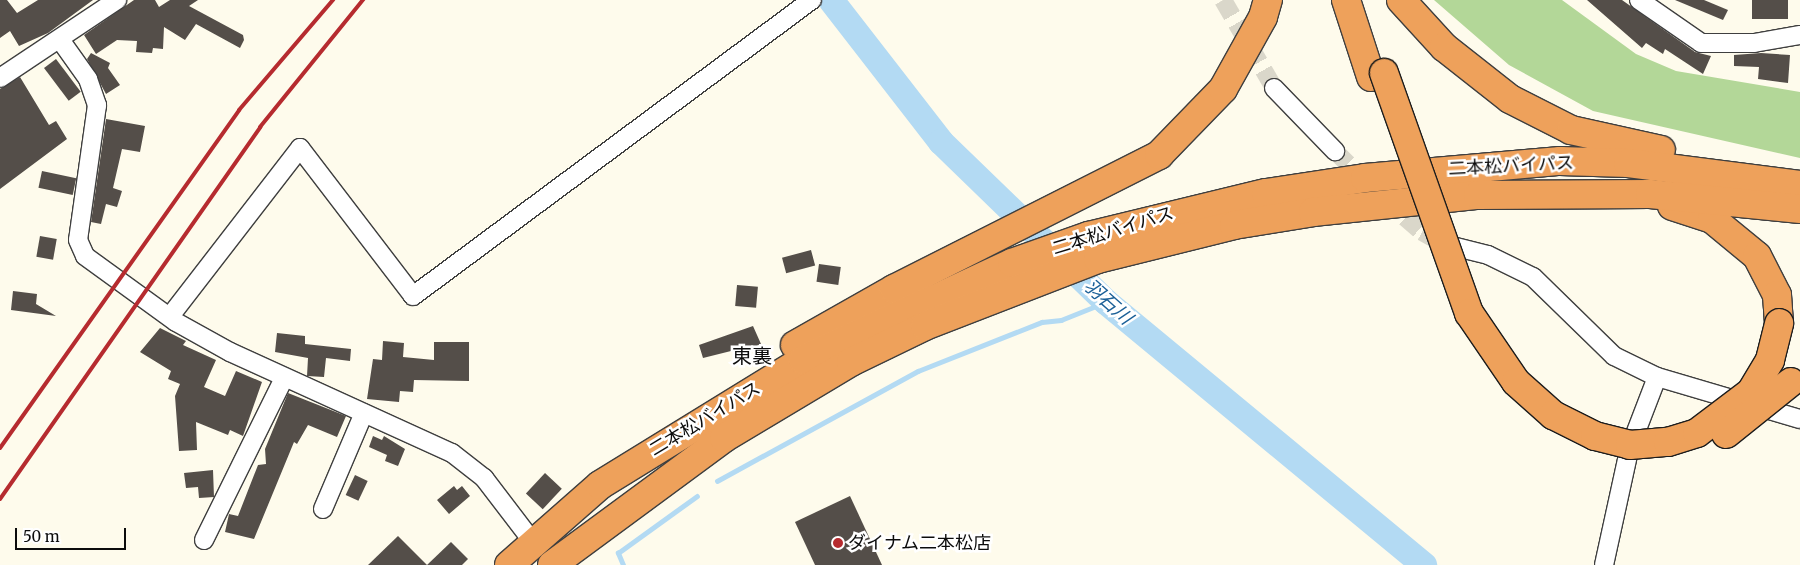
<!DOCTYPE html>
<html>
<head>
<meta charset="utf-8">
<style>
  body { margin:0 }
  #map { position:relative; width:1800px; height:565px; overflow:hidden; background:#fefbec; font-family:Merriweather,"Noto Sans JP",serif }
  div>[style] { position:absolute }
  .forest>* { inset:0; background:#b3d798 }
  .stream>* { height:4.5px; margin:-2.25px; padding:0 2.25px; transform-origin:2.25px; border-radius:2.25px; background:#b3daf3 }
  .river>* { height:26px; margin:-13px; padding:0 13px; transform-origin:13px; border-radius:13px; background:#b3daf3 }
  .building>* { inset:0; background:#544e49; transform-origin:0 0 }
  .street-tunnel>* { height:18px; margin-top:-9px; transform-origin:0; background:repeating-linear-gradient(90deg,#dad7ca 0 18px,transparent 0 27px) }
  .roads { filter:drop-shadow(1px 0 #3f3f3f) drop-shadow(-1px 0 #3f3f3f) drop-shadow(0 1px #3f3f3f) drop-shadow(0 -1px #3f3f3f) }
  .street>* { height:18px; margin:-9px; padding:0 9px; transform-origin:9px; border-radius:9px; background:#fff }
  .highway>* { height:28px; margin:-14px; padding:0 14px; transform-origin:14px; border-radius:14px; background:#eea15b }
  .rail>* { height:4px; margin:-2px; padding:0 2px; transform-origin:2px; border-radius:2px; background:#b62b2f }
  .bridges { filter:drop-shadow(1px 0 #1d1d1d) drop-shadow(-1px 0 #1d1d1d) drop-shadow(0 1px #1d1d1d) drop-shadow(0 -1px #1d1d1d) }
  .highway-bridge>* { height:28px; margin:-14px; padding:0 14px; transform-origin:14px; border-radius:14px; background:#eea15b }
  .dots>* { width:14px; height:14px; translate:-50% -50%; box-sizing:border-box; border:2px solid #fff; border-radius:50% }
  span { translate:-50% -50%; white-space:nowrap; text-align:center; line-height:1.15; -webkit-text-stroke:5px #fff; paint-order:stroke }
  .street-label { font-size:18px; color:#0c0c0c }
  .poi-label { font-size:18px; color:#0c0c0c }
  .left { translate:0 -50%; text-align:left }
  .water-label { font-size:19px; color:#1b6098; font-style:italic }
  .quarter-label { font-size:20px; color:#0c0c0c }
  .scale { position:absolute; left:15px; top:528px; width:111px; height:22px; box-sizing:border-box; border:2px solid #0c0c0c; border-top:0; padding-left:6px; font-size:15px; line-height:18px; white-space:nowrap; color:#0c0c0c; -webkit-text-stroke:4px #fff; paint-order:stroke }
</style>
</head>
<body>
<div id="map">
  <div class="forest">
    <i style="clip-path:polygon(1434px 0,1562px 0,1636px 54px,1676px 71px,1800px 92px,1800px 158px,1593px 111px,1509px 65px)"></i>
  </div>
  <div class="stream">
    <i style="left:717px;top:481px;width:229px;rotate:-28.7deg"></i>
    <i style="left:918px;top:371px;width:133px;rotate:-21.6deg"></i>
    <i style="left:1042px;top:322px;width:19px;rotate:-6deg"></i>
    <i style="left:1061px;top:320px;width:48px;rotate:-21.8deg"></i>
    <i style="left:623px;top:565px;width:13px;rotate:-113deg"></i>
    <i style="left:618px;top:553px;width:97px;rotate:-35.8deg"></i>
  </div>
  <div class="river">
    <i style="left:831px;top:0;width:180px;rotate:52.2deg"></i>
    <i style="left:941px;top:142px;width:230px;rotate:44.1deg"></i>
    <i style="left:1106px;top:302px;width:413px;rotate:39.6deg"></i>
  </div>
  <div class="building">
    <i style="clip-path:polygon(0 0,7px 0,17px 13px,38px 0,93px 0,48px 33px,19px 46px,10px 31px,0 38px)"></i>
    <i style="clip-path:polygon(134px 0,155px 0,159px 7px,170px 0,198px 0,189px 6px,243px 35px,244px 40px,240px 48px,196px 24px,185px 40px,164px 27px,163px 49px,153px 48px,152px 53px,136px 52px,137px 41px,117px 40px,96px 54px,84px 35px)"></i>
    <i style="clip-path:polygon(1587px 0,1622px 0,1695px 52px,1711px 56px,1703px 74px,1665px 49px,1663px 54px,1646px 43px,1642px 48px)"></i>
    <i style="clip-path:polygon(1675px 0,1704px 0,1728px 10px,1723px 20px)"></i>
    <i style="left:1752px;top:0;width:36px;height:19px"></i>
    <i style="clip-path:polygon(91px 53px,110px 63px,108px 68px,120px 85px,106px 94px,87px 59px)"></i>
    <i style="clip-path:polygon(1761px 53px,1790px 55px,1788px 83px,1758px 79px,1759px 67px,1734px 66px,1734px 55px)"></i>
    <i style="left:56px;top:59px;width:41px;height:15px;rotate:53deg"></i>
    <i style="clip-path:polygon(20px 77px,49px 125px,56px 121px,67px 139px,0 189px,0 89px)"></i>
    <i style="clip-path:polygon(106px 119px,145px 126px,140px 152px,122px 149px,113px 188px,122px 191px,117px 207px,106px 204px,101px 224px,91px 222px)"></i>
    <i style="left:42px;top:171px;width:35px;height:17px;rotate:12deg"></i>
    <i style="left:40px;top:236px;width:17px;height:21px;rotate:10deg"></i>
    <i style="left:811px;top:250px;width:16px;height:30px;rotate:75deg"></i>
    <i style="left:819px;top:264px;width:22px;height:18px;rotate:8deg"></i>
    <i style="left:737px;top:285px;width:21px;height:21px;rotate:5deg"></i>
    <i style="clip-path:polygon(13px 291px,37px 294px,36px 304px,56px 316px,11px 310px)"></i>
    <i style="clip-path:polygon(753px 326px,761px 344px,737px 355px,735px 350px,703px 358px,699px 345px)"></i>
    <i style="clip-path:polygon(160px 328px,186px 341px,183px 345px,216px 360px,204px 387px,225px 396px,236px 371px,262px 382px,243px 436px,230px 430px,228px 435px,196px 422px,197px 450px,179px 451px,175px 396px,180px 384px,168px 379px,171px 371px,140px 352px)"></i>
    <i style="clip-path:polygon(277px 333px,305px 336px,305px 344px,351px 349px,350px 361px,326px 358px,324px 377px,307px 376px,308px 358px,275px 352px)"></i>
    <i style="clip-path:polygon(383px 341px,404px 343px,403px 357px,434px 360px,434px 342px,469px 342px,469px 381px,414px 380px,413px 392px,400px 391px,399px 402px,367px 399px,373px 359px,382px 360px)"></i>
    <i style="clip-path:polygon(288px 393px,346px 416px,337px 437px,308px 425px,297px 444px,294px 442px,254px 539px,225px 532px,229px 514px,238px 516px,258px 465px,266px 464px,265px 449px)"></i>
    <i style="clip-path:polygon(373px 436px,382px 440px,384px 436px,405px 449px,398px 466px,385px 461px,387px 455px,369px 447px)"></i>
    <i style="clip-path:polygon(213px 470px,214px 497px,199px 498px,198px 487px,186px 488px,184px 473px)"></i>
    <i style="left:545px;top:473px;width:23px;height:28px;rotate:43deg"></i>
    <i style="left:355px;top:475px;width:14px;height:22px;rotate:25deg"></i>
    <i style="clip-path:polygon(454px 486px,457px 490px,462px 486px,470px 496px,449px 514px,437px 500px)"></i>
    <i style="clip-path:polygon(850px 496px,882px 565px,815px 565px,795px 522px)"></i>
    <i style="clip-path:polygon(398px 536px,427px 565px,368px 565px)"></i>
    <i style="clip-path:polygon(451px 542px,468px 559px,462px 565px,427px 565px)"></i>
  </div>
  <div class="street-tunnel">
    <i style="left:1223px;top:0;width:102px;rotate:59.9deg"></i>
    <i style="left:1335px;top:151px;width:44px;rotate:45deg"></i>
    <i style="left:1385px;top:200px;width:49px;rotate:40.9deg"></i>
    <i style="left:1422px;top:232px;width:25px;rotate:29deg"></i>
  </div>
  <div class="roads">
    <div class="street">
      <i style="left:1639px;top:0;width:75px;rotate:34.7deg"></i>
      <i style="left:1701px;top:43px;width:53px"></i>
      <i style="left:1754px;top:43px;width:47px;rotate:-9.9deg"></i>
      <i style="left:61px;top:41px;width:47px;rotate:54.6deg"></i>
      <i style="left:88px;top:79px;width:28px;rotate:71deg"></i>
      <i style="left:97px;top:105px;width:136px;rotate:98deg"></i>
      <i style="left:78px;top:240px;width:17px;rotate:66deg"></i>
      <i style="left:85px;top:256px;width:112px;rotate:36deg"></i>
      <i style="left:176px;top:322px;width:62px;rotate:29.1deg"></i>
      <i style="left:230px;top:352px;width:244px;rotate:24.5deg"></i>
      <i style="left:452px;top:453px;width:41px;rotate:38deg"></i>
      <i style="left:484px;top:478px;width:81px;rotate:52.6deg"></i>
      <i style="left:0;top:78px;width:141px;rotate:-33.7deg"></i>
      <i style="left:1274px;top:88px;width:88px;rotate:45.9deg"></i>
      <i style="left:1444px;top:244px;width:45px;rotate:14deg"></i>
      <i style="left:1488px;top:255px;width:50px;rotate:26.1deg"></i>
      <i style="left:1533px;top:277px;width:113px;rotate:44.3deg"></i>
      <i style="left:1614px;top:356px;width:48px;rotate:26deg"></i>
      <i style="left:1657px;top:377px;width:149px;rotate:16.4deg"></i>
      <i style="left:171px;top:315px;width:211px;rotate:-52.3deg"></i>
      <i style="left:300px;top:148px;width:186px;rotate:52.6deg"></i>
      <i style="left:413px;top:296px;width:497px;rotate:-36.6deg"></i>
      <i style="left:323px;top:509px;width:104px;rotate:-66.9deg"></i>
      <i style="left:204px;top:540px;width:181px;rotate:-63.7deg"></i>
      <i style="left:1604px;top:565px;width:118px;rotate:-77.7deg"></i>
      <i style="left:1629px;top:450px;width:78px;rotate:-69deg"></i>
    </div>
    <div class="highway">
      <i style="left:1346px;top:0;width:81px;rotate:72deg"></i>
      <i style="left:1401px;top:0;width:64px;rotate:47.5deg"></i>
      <i style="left:1444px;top:47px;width:84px;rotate:38.2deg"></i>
      <i style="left:1510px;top:99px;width:68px;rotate:26.9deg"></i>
      <i style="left:1571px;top:130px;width:92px;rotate:12.5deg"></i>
      <i style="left:1672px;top:206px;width:42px;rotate:18deg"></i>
      <i style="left:1712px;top:219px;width:58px;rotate:39.4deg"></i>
      <i style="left:1757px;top:256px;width:44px;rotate:62.9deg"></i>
      <i style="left:1777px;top:295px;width:28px;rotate:86deg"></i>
      <i style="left:795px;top:345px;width:114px;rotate:-29.5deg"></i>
      <i style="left:894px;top:289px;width:297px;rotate:-26.8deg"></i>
      <i style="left:1159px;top:155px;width:92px;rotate:-45.9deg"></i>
      <i style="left:1223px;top:89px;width:82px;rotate:-60.9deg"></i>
      <i style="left:1263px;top:17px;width:18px;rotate:-74deg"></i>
      <i style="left:509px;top:565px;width:121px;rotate:-41.3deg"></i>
      <i style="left:600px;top:485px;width:238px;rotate:-31.6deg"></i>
      <i style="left:803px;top:360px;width:230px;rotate:-24.9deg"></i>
      <i style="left:1012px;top:263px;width:81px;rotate:-19.6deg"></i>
      <i style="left:1088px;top:236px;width:183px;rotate:-13.6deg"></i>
      <i style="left:1266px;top:193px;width:100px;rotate:-8.6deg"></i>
      <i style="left:1365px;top:178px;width:196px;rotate:-5deg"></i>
      <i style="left:1560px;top:161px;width:68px;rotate:1.7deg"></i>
      <i style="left:1628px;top:163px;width:173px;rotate:7.3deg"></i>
      <i style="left:552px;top:565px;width:214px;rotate:-36.4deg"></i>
      <i style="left:724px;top:438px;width:148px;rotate:-30.9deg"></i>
      <i style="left:851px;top:362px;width:82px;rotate:-25.9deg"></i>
      <i style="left:925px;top:326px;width:186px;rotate:-21.2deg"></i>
      <i style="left:1098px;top:259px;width:140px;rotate:-14deg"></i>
      <i style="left:1234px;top:225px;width:80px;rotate:-9.3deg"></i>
      <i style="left:1313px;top:212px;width:166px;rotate:-5.9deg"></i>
      <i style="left:1478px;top:195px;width:172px;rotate:-0.3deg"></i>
      <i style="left:1650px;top:194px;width:151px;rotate:5.7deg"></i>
    </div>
  </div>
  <div class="rail">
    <i style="left:0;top:448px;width:414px;rotate:-54.7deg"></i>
    <i style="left:239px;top:110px;width:145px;rotate:-49.5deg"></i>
    <i style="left:0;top:499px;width:454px;rotate:-55deg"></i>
    <i style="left:260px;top:127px;width:164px;rotate:-51deg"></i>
  </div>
  <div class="bridges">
    <div class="highway-bridge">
      <i style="left:1384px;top:73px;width:255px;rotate:70.5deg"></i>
      <i style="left:1469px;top:313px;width:83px;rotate:55.7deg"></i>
      <i style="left:1516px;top:382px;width:50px;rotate:41.7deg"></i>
      <i style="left:1553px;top:415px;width:47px;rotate:26.6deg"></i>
      <i style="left:1595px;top:436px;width:36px;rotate:14deg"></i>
      <i style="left:1630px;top:445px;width:38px;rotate:-5deg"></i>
      <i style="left:1668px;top:442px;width:30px;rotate:-17deg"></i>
      <i style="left:1697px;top:433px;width:68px;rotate:-37.2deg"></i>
      <i style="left:1751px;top:392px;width:37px;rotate:-59deg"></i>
      <i style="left:1770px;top:360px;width:38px;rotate:-76deg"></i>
      <i style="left:1726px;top:434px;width:83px;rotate:-38.7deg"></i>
    </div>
  </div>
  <div class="dots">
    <i style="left:838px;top:543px;background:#b62b2f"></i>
  </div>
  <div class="street-label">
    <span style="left:1511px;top:166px;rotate:-3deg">二本松バイパス</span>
    <span style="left:1113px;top:231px;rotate:-17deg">二本松バイパス</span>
    <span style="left:705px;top:419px;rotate:-31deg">二本松バイパス</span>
  </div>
  <div class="poi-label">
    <span class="left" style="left:848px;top:543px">ダイナム二本松店</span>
  </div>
  <div class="water-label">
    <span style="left:1108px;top:302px;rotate:42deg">羽石川</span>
  </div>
  <div class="quarter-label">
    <span style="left:752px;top:355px">東裏</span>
  </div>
  <div class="scale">50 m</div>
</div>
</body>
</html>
